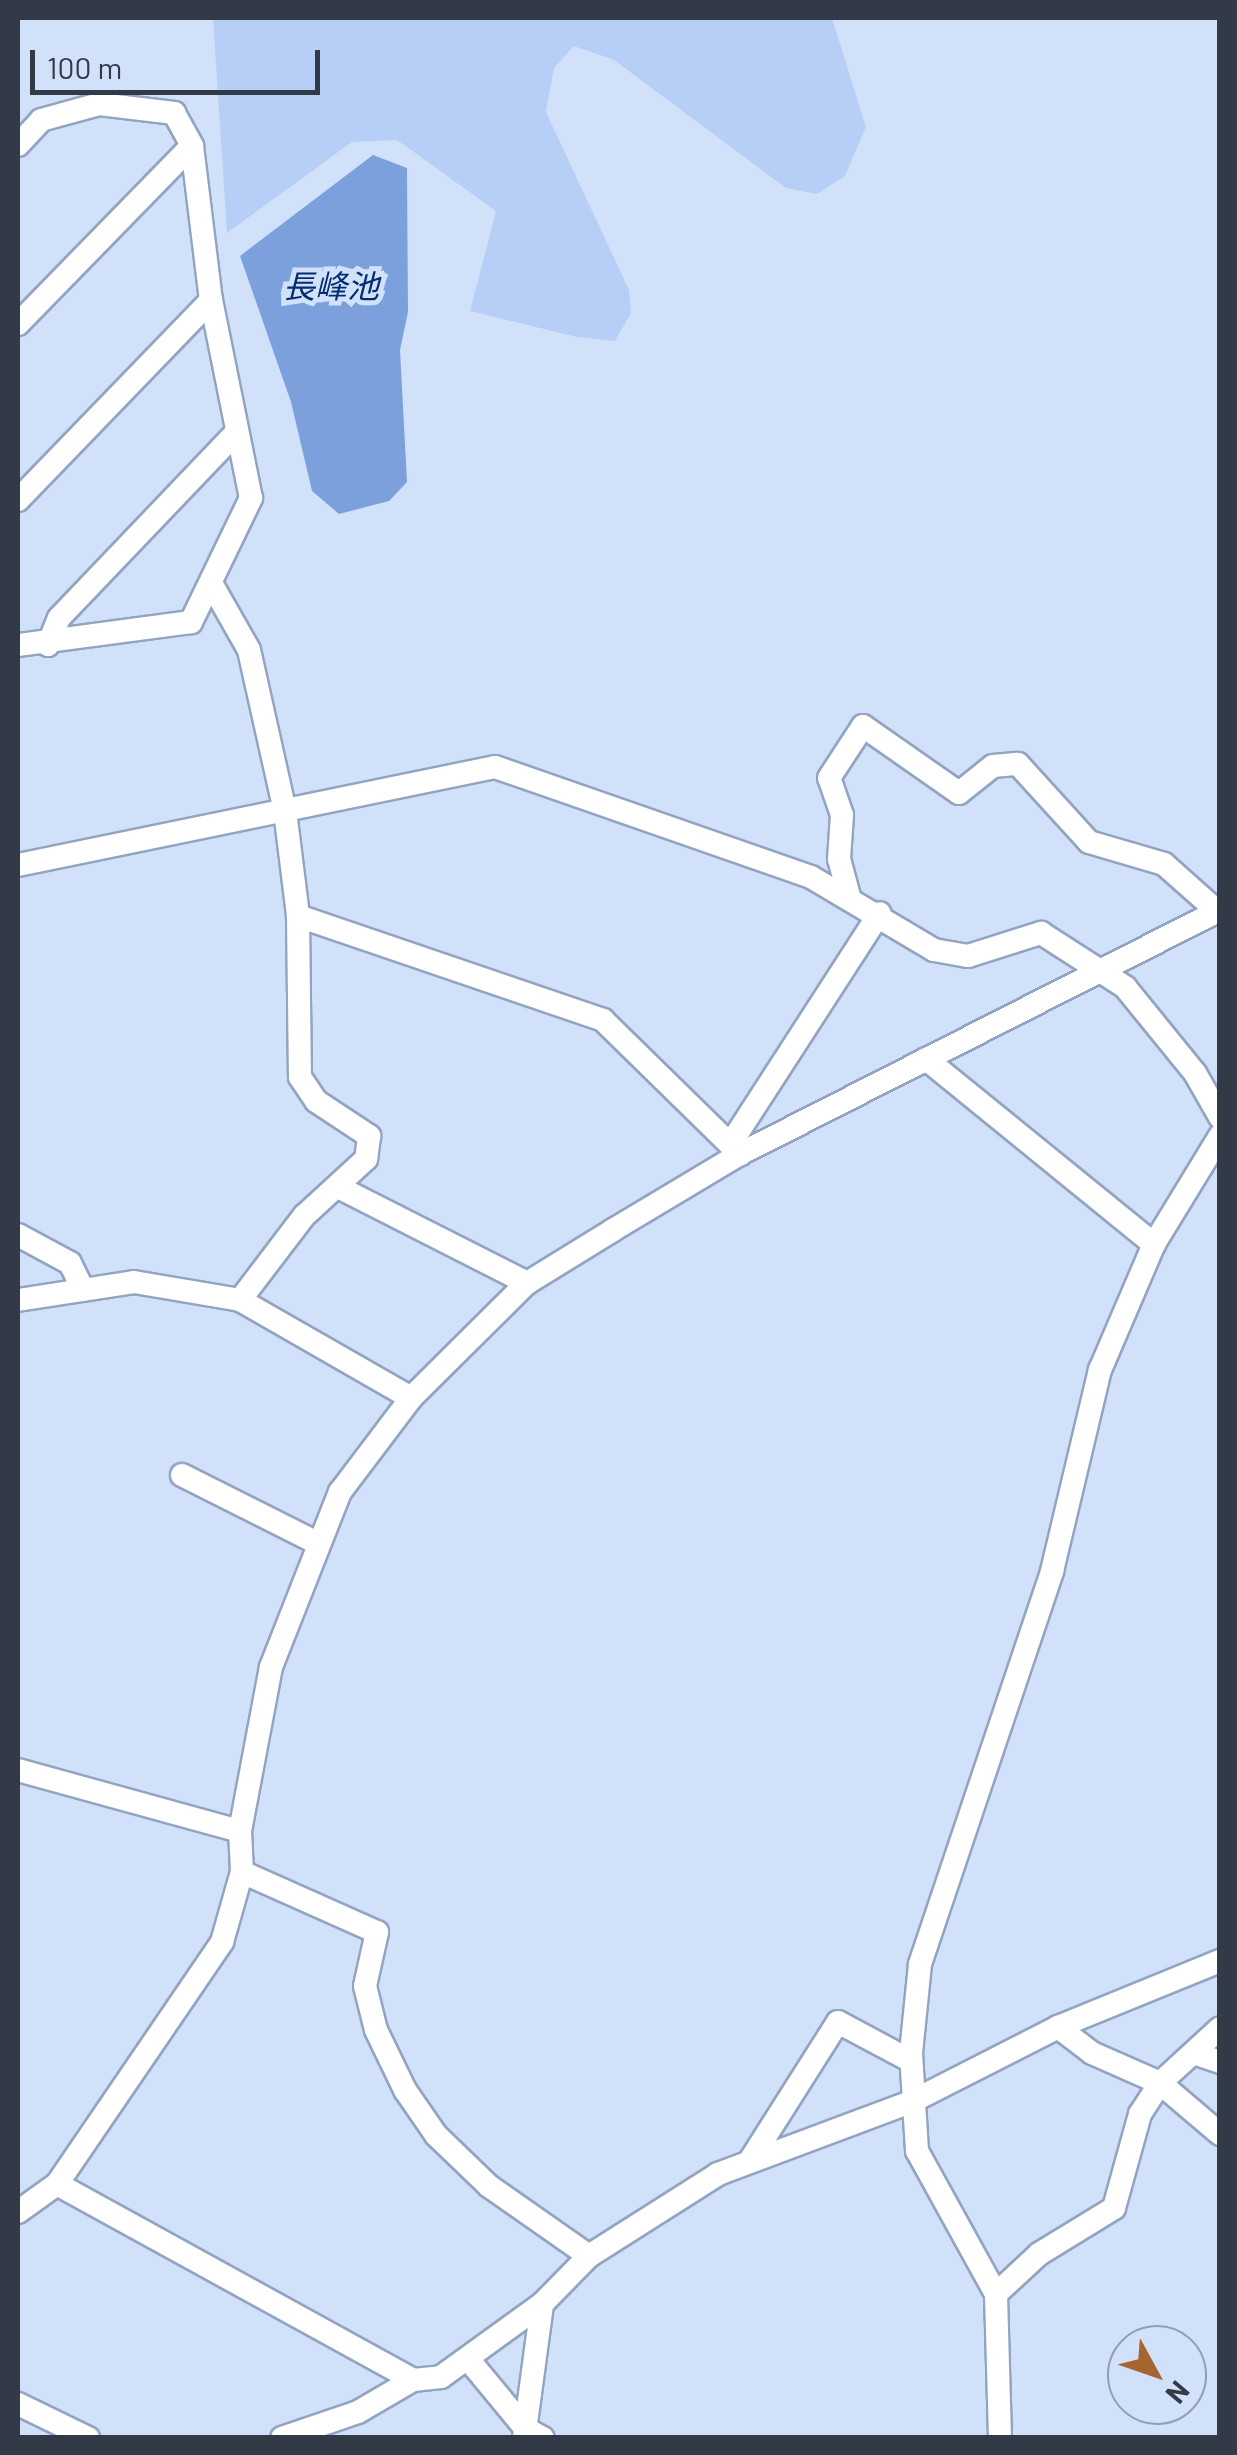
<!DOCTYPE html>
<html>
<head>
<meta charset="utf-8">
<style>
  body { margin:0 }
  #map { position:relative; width:1237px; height:2455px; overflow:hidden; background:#d2e1fa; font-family:Barlow,"Noto Sans JP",sans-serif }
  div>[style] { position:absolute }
  .green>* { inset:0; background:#b7cff6 }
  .water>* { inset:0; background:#7ca0dc }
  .roads { filter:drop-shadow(2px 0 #92a4c1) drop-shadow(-2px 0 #92a4c1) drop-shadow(0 2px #92a4c1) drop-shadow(0 -2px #92a4c1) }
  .minor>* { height:22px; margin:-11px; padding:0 11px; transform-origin:11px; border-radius:11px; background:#fff }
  span { translate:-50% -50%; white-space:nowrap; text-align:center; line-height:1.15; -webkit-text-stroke:10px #d2e1fa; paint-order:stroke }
  .water-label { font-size:32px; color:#032d72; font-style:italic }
  .frame { position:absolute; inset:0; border:20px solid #333a47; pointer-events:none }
  .north { position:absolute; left:1107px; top:2325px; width:100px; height:100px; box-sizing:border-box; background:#d2e1fa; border:2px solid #929eb2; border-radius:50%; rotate:130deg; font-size:28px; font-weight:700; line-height:40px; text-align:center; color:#333a47 }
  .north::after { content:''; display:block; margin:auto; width:35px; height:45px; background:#a66530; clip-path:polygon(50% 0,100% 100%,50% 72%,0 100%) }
  .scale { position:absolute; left:30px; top:50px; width:290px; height:45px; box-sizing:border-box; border:5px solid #333a47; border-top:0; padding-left:12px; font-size:30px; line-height:35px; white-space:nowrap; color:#333a47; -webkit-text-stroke:8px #d2e1fa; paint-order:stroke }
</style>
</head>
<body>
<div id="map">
  <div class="green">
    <i style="clip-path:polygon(213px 18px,832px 18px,866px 127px,845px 176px,817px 194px,786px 188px,614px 60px,574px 46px,554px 68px,546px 112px,629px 290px,631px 313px,615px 341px,577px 337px,470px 311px,496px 211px,397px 140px,352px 142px,227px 233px)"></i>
  </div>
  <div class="water">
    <i style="clip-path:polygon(373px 155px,407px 168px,408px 312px,400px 350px,407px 482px,389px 501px,339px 514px,312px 491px,291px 402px,240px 256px)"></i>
  </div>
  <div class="roads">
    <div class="minor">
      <i style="left:18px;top:145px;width:34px;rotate:-47deg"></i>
      <i style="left:41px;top:120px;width:60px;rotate:-15.4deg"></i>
      <i style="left:99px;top:104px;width:76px;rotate:6.8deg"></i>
      <i style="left:174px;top:113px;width:38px;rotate:61deg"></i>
      <i style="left:192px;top:146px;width:155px;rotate:83deg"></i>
      <i style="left:18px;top:324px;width:249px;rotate:-45.7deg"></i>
      <i style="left:18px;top:500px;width:278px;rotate:-46deg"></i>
      <i style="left:211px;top:300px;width:202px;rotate:78.6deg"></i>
      <i style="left:251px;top:498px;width:138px;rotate:115.8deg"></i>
      <i style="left:191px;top:622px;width:175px;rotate:172.4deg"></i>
      <i style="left:211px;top:583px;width:77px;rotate:60.4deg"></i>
      <i style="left:249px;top:650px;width:165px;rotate:77.4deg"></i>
      <i style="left:285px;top:811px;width:106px;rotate:82.9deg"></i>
      <i style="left:298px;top:916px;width:161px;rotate:89.3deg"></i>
      <i style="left:300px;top:1077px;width:29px;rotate:56deg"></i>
      <i style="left:316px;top:1101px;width:64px;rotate:33.4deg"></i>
      <i style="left:369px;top:1136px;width:23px;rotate:97deg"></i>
      <i style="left:366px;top:1159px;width:84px;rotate:137.4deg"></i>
      <i style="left:304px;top:1216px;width:106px;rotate:127.3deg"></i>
      <i style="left:48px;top:645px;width:29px;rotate:-68deg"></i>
      <i style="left:59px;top:618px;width:257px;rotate:-46.3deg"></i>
      <i style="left:18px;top:865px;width:487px;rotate:-11.6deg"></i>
      <i style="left:495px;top:767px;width:335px;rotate:19.2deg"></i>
      <i style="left:811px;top:877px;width:143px;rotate:30.7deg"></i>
      <i style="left:934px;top:950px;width:35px;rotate:10deg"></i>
      <i style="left:968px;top:956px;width:77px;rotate:-17.5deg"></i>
      <i style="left:1041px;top:933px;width:100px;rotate:32.7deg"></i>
      <i style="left:1125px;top:987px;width:111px;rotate:50.9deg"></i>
      <i style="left:1195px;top:1073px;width:51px;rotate:60.4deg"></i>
      <i style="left:849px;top:896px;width:38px;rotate:-105deg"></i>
      <i style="left:839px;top:859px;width:44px;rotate:-86.1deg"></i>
      <i style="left:842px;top:815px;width:39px;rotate:-109deg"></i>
      <i style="left:829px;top:778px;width:62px;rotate:-56.8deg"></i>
      <i style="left:863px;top:726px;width:117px;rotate:34.9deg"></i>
      <i style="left:959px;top:793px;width:43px;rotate:-38.5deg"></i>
      <i style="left:993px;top:766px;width:25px;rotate:-5deg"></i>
      <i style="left:1018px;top:764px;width:105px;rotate:47.7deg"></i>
      <i style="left:1089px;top:842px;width:78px;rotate:16.3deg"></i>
      <i style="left:1164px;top:864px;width:71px;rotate:41.6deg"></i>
      <i style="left:298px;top:916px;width:322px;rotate:18.8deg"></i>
      <i style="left:603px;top:1020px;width:192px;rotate:44.4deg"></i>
      <i style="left:926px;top:1059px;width:294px;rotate:39.1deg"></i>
      <i style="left:733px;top:1140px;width:270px;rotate:-57.1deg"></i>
      <i style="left:342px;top:1189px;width:208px;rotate:26.9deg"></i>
      <i style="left:18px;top:1235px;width:59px;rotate:28.3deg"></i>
      <i style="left:70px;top:1263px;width:30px;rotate:64deg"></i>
      <i style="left:18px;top:1300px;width:117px;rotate:-8.8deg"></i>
      <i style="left:134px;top:1282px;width:108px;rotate:9.6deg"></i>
      <i style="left:240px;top:1300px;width:197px;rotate:29.8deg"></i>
      <i style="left:182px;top:1475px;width:149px;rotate:26.7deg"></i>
      <i style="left:18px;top:1770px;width:230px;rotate:15.4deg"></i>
      <i style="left:242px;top:1872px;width:148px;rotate:24deg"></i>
      <i style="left:377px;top:1932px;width:55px;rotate:102.5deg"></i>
      <i style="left:365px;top:1986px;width:45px;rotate:76deg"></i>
      <i style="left:376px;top:2030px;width:67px;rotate:64.2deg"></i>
      <i style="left:405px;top:2090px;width:55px;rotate:55.4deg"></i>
      <i style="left:436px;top:2135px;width:74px;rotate:43.9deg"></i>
      <i style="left:489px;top:2186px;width:122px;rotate:35deg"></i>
      <i style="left:1058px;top:2027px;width:43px;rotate:37.4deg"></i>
      <i style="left:1092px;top:2053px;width:74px;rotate:23.8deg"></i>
      <i style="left:1160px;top:2083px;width:79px;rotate:40.4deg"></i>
      <i style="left:1194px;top:2053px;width:28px;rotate:19deg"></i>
      <i style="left:751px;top:2159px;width:162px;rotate:-57.6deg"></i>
      <i style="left:838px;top:2022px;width:83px;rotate:28.1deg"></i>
      <i style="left:57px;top:2184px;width:406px;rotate:28.8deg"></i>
      <i style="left:413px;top:2380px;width:28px;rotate:-6deg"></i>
      <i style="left:441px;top:2377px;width:125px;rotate:-35.9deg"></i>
      <i style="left:542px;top:2304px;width:67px;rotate:-45.6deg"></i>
      <i style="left:589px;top:2256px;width:153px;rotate:-32.4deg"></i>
      <i style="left:718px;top:2174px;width:206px;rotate:-20.5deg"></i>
      <i style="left:911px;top:2102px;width:165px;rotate:-27deg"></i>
      <i style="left:1058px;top:2027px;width:175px;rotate:-22.2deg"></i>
      <i style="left:18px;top:2212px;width:48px;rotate:-35.7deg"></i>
      <i style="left:57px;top:2184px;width:293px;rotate:-55.7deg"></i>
      <i style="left:222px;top:1942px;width:73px;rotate:-74.1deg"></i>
      <i style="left:242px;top:1872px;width:41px;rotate:-92.8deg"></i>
      <i style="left:240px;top:1831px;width:167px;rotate:-79.3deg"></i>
      <i style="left:271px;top:1667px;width:188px;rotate:-68.5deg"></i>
      <i style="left:340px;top:1492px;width:118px;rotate:-52.9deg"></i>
      <i style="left:411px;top:1398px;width:163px;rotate:-44.8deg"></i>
      <i style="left:527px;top:1283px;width:101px;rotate:-31.6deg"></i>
      <i style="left:613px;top:1230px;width:148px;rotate:-30.9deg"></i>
      <i style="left:740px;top:1154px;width:538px;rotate:-26.95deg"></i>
      <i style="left:996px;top:2294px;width:59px;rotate:-42.9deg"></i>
      <i style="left:1039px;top:2254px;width:88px;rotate:-31.5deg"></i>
      <i style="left:1114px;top:2208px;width:98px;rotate:-74.5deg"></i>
      <i style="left:1140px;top:2114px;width:37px;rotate:-57deg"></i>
      <i style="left:1160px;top:2083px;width:81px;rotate:-42.5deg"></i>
      <i style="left:468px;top:2359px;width:91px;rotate:50.4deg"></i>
      <i style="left:526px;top:2429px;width:19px;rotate:28deg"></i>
      <i style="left:18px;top:2404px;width:78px;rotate:25.9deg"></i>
      <i style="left:282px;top:2438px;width:80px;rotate:-18.9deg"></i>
      <i style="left:358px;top:2412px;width:64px;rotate:-30.2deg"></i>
      <i style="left:524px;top:2438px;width:135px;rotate:-82.3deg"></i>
      <i style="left:1000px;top:2438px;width:144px;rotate:-91.6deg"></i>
      <i style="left:996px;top:2294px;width:163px;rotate:-118.9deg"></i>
      <i style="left:917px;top:2151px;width:98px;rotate:-93.5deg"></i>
      <i style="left:911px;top:2053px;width:89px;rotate:-84.2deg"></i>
      <i style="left:920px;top:1964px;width:415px;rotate:-71.4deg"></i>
      <i style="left:1052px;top:1571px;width:207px;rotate:-76.6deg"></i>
      <i style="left:1100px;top:1370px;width:137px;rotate:-66.8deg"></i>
      <i style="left:1154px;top:1244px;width:127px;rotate:-58.6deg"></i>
    </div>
  </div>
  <div class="water-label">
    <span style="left:331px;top:285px">長峰池</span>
  </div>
  <div class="frame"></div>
  <div class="north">N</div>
  <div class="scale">100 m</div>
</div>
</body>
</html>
